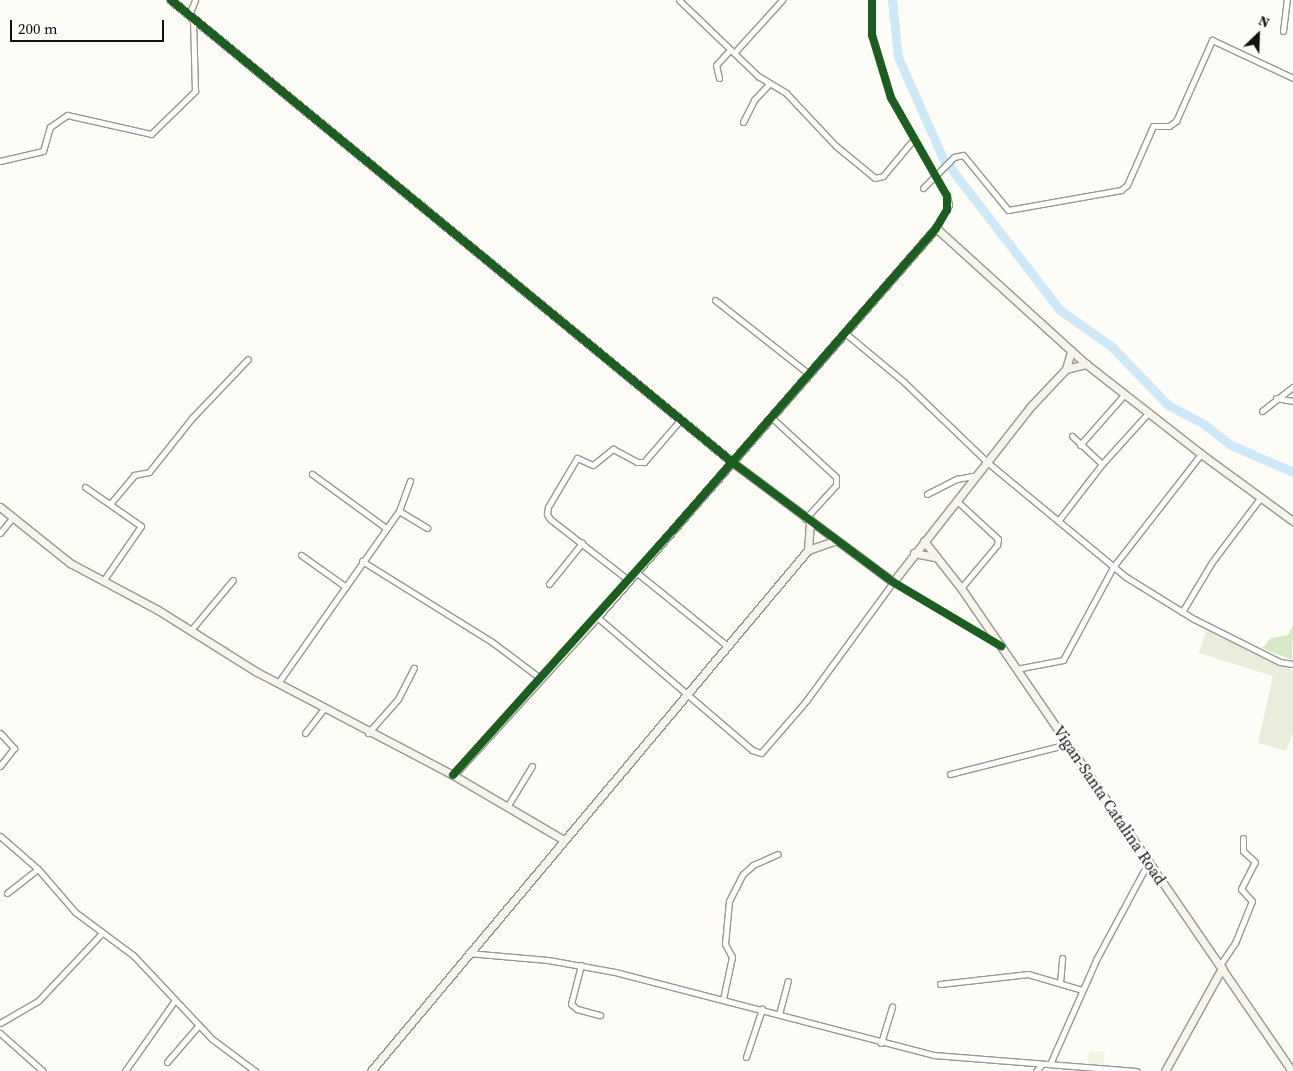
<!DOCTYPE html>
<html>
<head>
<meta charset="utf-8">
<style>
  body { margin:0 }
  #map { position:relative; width:1293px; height:1071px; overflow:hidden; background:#fdfcf7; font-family:"Source Serif 4",serif }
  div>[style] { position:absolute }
  .forest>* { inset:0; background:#d8eac5 }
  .cemetery>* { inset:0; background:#e9eedb }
  .pitch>* { inset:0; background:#f0f6e1; transform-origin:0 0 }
  .river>* { height:9px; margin:-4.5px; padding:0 4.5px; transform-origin:4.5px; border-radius:4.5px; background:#cde8f7 }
  .roads { filter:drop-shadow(1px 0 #979795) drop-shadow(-1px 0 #979795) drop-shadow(0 1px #979795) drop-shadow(0 -1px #979795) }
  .street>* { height:5px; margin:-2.5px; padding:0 2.5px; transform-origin:2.5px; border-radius:2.5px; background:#fffffe }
  .secondary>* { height:7px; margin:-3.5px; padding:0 3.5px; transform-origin:3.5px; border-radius:3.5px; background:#f6f4eb }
  .cycleway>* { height:8px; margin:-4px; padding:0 4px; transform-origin:4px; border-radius:4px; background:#1b5e20 }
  span { translate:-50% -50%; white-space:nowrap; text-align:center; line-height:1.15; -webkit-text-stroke:5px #fff; paint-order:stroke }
  .street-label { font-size:16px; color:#111 }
  .north { position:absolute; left:1233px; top:10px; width:50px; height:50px; -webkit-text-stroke:4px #fff; paint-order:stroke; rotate:24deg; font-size:14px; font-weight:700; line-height:20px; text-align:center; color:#111 }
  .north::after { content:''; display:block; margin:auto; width:18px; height:22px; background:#111; clip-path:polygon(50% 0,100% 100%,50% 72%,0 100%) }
  .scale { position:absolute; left:10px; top:20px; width:154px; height:22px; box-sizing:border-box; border:2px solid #111; border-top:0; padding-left:6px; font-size:15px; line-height:18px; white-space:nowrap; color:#111; -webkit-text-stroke:4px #fff; paint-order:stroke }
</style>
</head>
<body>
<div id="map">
  <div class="forest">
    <i style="clip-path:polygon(1293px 625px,1292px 660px,1262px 648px,1271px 638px,1288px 635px)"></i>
  </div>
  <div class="cemetery">
    <i style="clip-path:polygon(1207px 628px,1293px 670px,1293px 734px,1286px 751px,1258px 743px,1273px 676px,1199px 653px)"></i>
  </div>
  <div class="pitch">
    <i style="left:1089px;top:1051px;width:16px;height:14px;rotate:4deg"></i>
  </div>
  <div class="river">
    <i style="left:892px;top:0;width:57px;rotate:84deg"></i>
    <i style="left:898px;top:57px;width:114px;rotate:66.1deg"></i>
    <i style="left:949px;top:166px;width:182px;rotate:52.4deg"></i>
    <i style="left:1060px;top:310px;width:62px;rotate:35.2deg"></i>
    <i style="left:1111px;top:346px;width:82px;rotate:46deg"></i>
    <i style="left:1168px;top:405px;width:41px;rotate:27.8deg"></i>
    <i style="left:1204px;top:424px;width:34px;rotate:38deg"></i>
    <i style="left:1231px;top:445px;width:68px;rotate:23.5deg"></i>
  </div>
  <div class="roads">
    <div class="street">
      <i style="left:679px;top:0;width:110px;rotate:43.9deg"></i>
      <i style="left:758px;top:76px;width:33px;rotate:31deg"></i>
      <i style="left:786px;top:93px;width:73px;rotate:46.7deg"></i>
      <i style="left:836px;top:146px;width:50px;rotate:39.4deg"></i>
      <i style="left:875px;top:178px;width:8px;rotate:-14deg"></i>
      <i style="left:883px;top:176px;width:47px;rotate:-50.2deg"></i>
      <i style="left:872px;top:0;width:35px;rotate:90deg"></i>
      <i style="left:872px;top:35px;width:66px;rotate:73.2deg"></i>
      <i style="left:891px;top:98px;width:113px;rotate:60.3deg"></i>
      <i style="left:947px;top:196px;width:9px;rotate:77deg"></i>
      <i style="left:949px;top:205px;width:26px;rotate:119deg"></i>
      <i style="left:189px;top:15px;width:16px;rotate:-68deg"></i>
      <i style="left:1283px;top:31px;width:31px;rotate:-83deg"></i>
      <i style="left:734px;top:53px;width:72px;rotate:-47.8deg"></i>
      <i style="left:719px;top:78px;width:13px;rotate:-103deg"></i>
      <i style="left:716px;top:65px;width:21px;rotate:-47deg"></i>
      <i style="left:743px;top:122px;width:25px;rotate:-63deg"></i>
      <i style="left:754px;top:100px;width:23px;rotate:-47deg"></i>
      <i style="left:0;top:161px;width:44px;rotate:-13.1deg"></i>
      <i style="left:43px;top:151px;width:25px;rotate:-74deg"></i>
      <i style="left:50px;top:127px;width:21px;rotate:-35deg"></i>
      <i style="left:67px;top:115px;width:86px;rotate:12.7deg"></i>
      <i style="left:151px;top:134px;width:62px;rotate:-44.3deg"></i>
      <i style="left:195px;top:91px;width:73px;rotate:-91.6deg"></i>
      <i style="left:923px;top:188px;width:44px;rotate:-45deg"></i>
      <i style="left:954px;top:157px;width:9px;rotate:-13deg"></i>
      <i style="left:963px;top:155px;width:71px;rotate:50.7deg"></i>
      <i style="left:1008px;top:210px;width:115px;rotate:-10deg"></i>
      <i style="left:1121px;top:190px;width:8px;rotate:-40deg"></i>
      <i style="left:1127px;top:185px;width:64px;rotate:-66.2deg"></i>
      <i style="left:1153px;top:126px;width:16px"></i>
      <i style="left:1169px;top:126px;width:9px;rotate:-36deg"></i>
      <i style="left:1176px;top:121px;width:89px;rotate:-66deg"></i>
      <i style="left:1212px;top:40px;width:89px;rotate:25.1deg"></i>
      <i style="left:715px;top:300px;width:120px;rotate:38.2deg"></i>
      <i style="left:845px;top:333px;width:77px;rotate:39.7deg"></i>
      <i style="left:904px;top:382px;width:115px;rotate:43.9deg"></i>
      <i style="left:987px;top:462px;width:180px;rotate:39.6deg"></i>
      <i style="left:1126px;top:577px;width:80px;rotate:31.7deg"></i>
      <i style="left:1194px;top:619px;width:96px;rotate:26.6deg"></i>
      <i style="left:1280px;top:662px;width:13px;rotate:9deg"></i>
      <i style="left:1276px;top:398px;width:17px;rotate:10deg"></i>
      <i style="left:1262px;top:411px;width:39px;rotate:-38deg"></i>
      <i style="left:771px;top:417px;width:88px;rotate:42.7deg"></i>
      <i style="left:836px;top:477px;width:8px;rotate:90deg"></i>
      <i style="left:836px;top:485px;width:46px;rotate:132.4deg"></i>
      <i style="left:1072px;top:436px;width:41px;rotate:43deg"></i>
      <i style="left:1080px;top:445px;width:67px;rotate:-48.7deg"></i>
      <i style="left:312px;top:474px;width:92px;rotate:36.1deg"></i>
      <i style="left:85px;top:487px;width:68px;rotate:34.9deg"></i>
      <i style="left:141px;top:526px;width:67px;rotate:124.6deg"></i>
      <i style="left:927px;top:494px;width:34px;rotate:-27deg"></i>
      <i style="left:957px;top:479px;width:20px;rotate:-11deg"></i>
      <i style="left:958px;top:502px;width:54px;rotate:42.8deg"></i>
      <i style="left:998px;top:539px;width:6px;rotate:99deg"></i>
      <i style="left:997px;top:545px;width:56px;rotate:129.9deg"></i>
      <i style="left:110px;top:504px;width:38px;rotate:-50deg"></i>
      <i style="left:134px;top:475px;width:15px;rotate:-11deg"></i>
      <i style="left:149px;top:472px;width:69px;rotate:-51.5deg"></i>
      <i style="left:192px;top:418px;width:81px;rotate:-46.5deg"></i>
      <i style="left:399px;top:511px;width:33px;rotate:31deg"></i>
      <i style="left:1058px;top:521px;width:72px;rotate:-52.3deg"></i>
      <i style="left:1102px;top:464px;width:70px;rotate:-47.9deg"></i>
      <i style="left:0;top:533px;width:19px;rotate:-51deg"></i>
      <i style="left:301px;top:555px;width:55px;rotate:35.4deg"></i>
      <i style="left:362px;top:561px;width:153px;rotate:31.9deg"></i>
      <i style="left:492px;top:642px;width:60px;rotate:36.9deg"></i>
      <i style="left:636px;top:572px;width:116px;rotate:39deg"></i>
      <i style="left:627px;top:579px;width:98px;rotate:-142.1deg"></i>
      <i style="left:550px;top:519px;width:6px;rotate:-121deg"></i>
      <i style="left:547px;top:514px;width:7px;rotate:-82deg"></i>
      <i style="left:548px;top:507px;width:57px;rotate:-59.4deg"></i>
      <i style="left:577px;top:458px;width:17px;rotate:24deg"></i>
      <i style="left:593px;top:465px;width:26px;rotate:-39deg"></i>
      <i style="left:613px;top:449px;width:27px;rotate:28deg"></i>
      <i style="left:637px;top:462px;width:7px"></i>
      <i style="left:644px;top:462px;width:57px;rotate:-49.3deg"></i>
      <i style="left:549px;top:584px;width:53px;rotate:-51.2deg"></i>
      <i style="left:1182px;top:612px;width:58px;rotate:-59deg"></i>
      <i style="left:1212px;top:562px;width:81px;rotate:-53deg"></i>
      <i style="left:597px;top:617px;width:204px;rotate:40.6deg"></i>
      <i style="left:752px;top:750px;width:9px;rotate:18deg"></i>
      <i style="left:761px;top:753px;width:69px;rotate:-49.1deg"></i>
      <i style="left:806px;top:701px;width:147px;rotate:-53.8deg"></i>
      <i style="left:893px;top:582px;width:123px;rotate:30.7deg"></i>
      <i style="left:191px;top:630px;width:65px;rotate:-50deg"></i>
      <i style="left:1016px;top:669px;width:48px;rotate:-10.8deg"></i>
      <i style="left:1063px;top:660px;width:106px;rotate:-61.7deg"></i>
      <i style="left:1113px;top:567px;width:143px;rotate:-52.1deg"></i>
      <i style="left:278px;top:683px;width:210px;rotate:-54.9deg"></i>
      <i style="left:399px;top:511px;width:32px;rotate:-70deg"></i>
      <i style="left:0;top:733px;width:21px;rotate:47deg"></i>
      <i style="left:14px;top:748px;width:23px;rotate:128deg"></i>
      <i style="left:305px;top:733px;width:31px;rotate:-52deg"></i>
      <i style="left:368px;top:733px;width:45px;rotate:-48.6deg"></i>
      <i style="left:398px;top:699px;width:35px;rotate:-63deg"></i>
      <i style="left:950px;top:774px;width:122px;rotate:-14.3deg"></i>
      <i style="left:507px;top:807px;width:48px;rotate:-58.6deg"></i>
      <i style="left:0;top:836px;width:50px;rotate:41deg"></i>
      <i style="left:38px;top:869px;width:57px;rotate:49.3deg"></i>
      <i style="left:75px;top:912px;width:72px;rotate:36.6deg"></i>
      <i style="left:133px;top:955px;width:115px;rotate:46.8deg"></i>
      <i style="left:212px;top:1039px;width:54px;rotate:36.7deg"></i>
      <i style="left:7px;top:893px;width:39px;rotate:-38deg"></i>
      <i style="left:468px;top:953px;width:80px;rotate:5deg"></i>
      <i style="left:548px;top:960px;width:68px;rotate:10.2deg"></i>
      <i style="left:615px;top:972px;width:329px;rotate:14.6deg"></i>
      <i style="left:933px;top:1055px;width:204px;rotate:4.5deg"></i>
      <i style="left:581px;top:965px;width:40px;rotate:104.4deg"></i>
      <i style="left:571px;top:1004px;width:8px;rotate:40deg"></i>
      <i style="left:577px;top:1009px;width:24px;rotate:15deg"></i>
      <i style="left:1220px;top:965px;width:27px;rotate:-56deg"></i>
      <i style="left:1235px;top:943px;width:45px;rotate:-68deg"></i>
      <i style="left:1252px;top:901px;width:16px;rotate:-133deg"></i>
      <i style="left:1241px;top:889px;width:30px;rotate:-63deg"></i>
      <i style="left:1255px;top:862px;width:16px;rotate:-137deg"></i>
      <i style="left:1243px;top:851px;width:13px;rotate:-90deg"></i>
      <i style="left:1060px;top:983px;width:25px;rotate:-85deg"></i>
      <i style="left:940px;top:984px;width:89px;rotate:-6.5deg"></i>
      <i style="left:1028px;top:974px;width:56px;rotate:16.5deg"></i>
      <i style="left:723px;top:999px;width:43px;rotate:-77.9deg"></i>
      <i style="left:732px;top:957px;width:15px;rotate:-118deg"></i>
      <i style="left:725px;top:944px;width:43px;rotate:-84.7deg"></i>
      <i style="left:729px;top:901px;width:30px;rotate:-63deg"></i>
      <i style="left:743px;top:874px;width:13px;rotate:-42deg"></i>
      <i style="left:753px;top:865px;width:27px;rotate:-24deg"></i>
      <i style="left:779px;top:1014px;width:34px;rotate:-75deg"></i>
      <i style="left:0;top:1023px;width:44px;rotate:-30.1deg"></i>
      <i style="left:38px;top:1001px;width:93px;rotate:-46.7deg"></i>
      <i style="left:0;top:1033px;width:57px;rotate:41.5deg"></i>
      <i style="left:881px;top:1043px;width:38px;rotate:-73deg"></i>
      <i style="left:746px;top:1057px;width:51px;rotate:-71.6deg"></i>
      <i style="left:167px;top:1062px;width:48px;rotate:-49.3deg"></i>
      <i style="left:1050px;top:1064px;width:116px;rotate:-66.1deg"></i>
      <i style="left:1097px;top:958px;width:110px;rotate:-61.8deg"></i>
      <i style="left:125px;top:1071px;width:87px;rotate:-54.8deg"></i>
      <i style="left:1036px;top:1071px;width:9px;rotate:-49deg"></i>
    </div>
    <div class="secondary">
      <i style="left:171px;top:0;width:727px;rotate:39.47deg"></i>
      <i style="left:732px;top:462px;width:201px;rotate:36.7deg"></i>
      <i style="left:893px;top:582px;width:225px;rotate:-51.9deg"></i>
      <i style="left:1032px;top:405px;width:50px;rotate:-46.6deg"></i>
      <i style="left:1066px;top:369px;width:19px;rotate:-74deg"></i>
      <i style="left:1066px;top:369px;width:21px;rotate:-14deg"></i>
      <i style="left:0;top:507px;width:90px;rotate:38.7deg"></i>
      <i style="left:70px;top:563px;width:100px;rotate:28.1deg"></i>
      <i style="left:158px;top:610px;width:117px;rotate:32.1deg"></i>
      <i style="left:257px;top:672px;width:221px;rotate:27.7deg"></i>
      <i style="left:453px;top:775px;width:129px;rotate:30.4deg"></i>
      <i style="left:924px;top:541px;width:60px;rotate:51.8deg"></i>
      <i style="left:961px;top:588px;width:586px;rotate:55.58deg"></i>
      <i style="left:808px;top:550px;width:28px;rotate:-86deg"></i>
      <i style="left:914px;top:553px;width:21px;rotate:11deg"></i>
      <i style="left:453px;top:775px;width:214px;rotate:-47.7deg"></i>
      <i style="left:597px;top:617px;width:516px;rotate:-48.93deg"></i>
      <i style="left:936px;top:228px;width:202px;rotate:42.2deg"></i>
      <i style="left:1086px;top:364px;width:146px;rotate:38deg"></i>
      <i style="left:1201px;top:454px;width:114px;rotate:36.1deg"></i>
      <i style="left:371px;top:1071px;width:680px;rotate:-50.01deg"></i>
      <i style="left:808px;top:550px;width:28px;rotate:-19deg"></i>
      <i style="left:1165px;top:1071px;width:118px;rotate:-61deg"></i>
    </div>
  </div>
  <div class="cycleway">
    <i style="left:171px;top:0;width:727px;rotate:39.47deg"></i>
    <i style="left:732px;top:462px;width:201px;rotate:36.7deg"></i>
    <i style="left:893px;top:582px;width:126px;rotate:30.7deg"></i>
    <i style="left:453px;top:775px;width:329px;rotate:-48.1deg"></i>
    <i style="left:673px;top:530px;width:400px;rotate:-48.9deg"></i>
    <i style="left:936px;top:228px;width:21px;rotate:-59deg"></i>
    <i style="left:947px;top:210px;width:14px;rotate:-90deg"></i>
    <i style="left:947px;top:196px;width:113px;rotate:-119.7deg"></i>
    <i style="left:891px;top:98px;width:66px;rotate:-106.8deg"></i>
    <i style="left:872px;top:35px;width:35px;rotate:-90deg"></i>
  </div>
  <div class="street-label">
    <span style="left:1110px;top:805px;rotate:56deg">Vigan-Santa Catalina Road</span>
  </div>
  <div class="north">N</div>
  <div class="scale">200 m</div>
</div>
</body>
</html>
